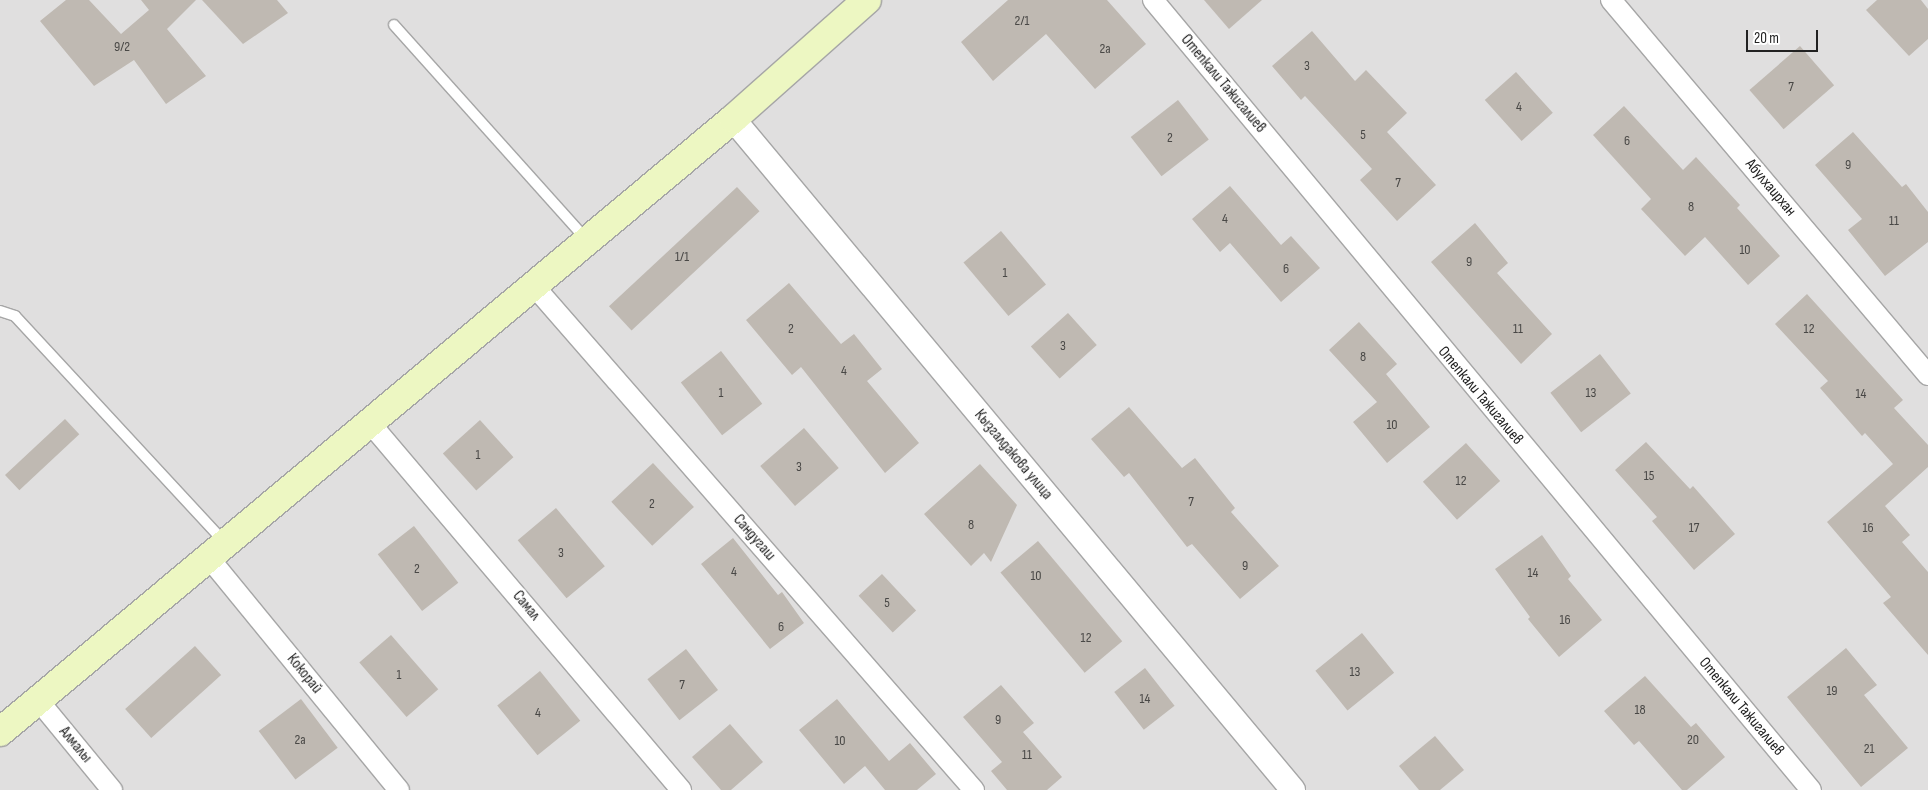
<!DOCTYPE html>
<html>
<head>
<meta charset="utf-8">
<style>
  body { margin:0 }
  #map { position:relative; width:1928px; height:790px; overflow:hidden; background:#f1f0e9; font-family:"Sofia Sans Condensed",sans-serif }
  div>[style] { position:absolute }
  .residential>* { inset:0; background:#e0dfdf; transform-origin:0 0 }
  .building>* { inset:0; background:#bfb9b2; transform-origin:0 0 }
  .roads { filter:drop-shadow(1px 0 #a6a6a6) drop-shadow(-1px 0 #a6a6a6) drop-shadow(0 1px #a6a6a6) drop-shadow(0 -1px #a6a6a6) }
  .service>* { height:10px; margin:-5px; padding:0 5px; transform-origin:5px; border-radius:5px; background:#fff }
  .minor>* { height:20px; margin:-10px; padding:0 10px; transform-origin:10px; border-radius:10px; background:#fff }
  .tertiary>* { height:24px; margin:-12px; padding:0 12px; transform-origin:12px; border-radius:12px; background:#fff }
  .secondary>* { height:28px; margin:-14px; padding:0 14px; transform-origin:14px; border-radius:14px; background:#edf7c2 }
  span { translate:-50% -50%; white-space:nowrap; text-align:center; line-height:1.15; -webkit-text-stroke:5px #fff; paint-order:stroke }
  .number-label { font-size:14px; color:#494846 }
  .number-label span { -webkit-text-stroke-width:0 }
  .street-label { font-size:16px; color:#222 }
  .scale { position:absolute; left:1746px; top:30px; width:72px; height:22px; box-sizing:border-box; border:2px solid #222; border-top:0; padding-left:6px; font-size:15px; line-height:18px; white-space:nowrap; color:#222; -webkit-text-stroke:4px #fff; paint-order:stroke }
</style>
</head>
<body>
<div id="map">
  <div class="residential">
    <i style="left:0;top:0;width:1928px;height:790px"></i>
  </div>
  <div class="building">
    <i style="clip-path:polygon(66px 0,89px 0,121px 34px,149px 10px,141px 0,196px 0,167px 29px,206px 76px,166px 104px,134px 60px,94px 86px,40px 21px)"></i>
    <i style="clip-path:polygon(202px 0,277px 0,288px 13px,243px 44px)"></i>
    <i style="clip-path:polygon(1008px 0,1107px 0,1146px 44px,1095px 89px,1046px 34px,993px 81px,961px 42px)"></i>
    <i style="clip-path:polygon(1204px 0,1262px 0,1229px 29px)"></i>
    <i style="clip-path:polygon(1877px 0,1921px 0,1928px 9px,1928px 39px,1909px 56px,1866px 10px)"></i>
    <i style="clip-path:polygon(1312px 31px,1355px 81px,1366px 70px,1407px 113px,1387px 132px,1436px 185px,1397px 221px,1360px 180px,1372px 169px,1305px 96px,1301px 100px,1272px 66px)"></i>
    <i style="left:1800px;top:46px;width:52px;height:67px;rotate:49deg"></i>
    <i style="left:1516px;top:72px;width:55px;height:42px;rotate:48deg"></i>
    <i style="left:1178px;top:100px;width:50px;height:60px;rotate:52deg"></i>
    <i style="clip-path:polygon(1624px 106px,1683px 170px,1696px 157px,1740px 205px,1737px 208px,1780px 256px,1748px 285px,1705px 237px,1685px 256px,1641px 209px,1651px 199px,1593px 135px)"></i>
    <i style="clip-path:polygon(1853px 132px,1902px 187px,1906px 184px,1928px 212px,1928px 242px,1885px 276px,1848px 230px,1862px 219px,1815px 165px)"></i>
    <i style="clip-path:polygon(1230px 186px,1281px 245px,1291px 236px,1320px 268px,1281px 302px,1230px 243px,1220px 252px,1192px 219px)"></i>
    <i style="left:737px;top:187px;width:33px;height:175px;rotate:47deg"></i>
    <i style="clip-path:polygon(1475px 223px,1508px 263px,1497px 273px,1552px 334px,1521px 364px,1431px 262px)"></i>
    <i style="left:1001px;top:231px;width:70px;height:49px;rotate:50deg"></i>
    <i style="clip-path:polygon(789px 283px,841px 344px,854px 334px,882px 369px,867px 381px,919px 443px,885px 473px,801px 367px,792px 375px,746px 320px)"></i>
    <i style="clip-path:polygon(1807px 294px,1903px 400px,1894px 408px,1928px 445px,1928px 467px,1885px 506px,1910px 535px,1902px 542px,1928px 572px,1928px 655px,1883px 603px,1891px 597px,1827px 522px,1893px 464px,1865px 433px,1862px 436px,1820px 388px,1828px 381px,1775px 324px)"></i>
    <i style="left:1068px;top:313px;width:43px;height:50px;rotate:48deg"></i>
    <i style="clip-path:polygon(1359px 322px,1397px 364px,1386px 374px,1430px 427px,1387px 463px,1353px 422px,1377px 402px,1329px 350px)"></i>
    <i style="left:721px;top:351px;width:67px;height:51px;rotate:52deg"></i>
    <i style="left:1600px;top:354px;width:50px;height:63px;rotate:52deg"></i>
    <i style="clip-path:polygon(1129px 407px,1182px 468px,1195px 458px,1235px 508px,1231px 512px,1279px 566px,1240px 599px,1192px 544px,1187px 547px,1129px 473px,1124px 477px,1091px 439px)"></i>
    <i style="left:65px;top:419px;width:21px;height:82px;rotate:47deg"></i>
    <i style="left:480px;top:420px;width:50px;height:50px;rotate:48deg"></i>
    <i style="left:804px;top:428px;width:53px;height:58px;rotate:49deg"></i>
    <i style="clip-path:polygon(1646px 442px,1690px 489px,1693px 486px,1735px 534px,1694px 570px,1652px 521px,1657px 517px,1615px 470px)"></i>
    <i style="left:1466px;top:443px;width:51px;height:58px;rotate:48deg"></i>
    <i style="left:653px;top:463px;width:60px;height:57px;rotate:47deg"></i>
    <i style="clip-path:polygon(980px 464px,1017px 505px,991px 562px,984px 553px,971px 566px,924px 514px)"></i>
    <i style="left:556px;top:508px;width:76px;height:50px;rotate:50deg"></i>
    <i style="left:414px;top:526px;width:72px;height:46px;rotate:52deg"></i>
    <i style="clip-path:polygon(1542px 535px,1571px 576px,1568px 579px,1602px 620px,1559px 657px,1528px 619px,1530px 617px,1495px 569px)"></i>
    <i style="clip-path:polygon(733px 538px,778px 595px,782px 592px,804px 623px,770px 649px,701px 564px)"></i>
    <i style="left:1038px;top:541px;width:131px;height:49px;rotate:50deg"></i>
    <i style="left:882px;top:574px;width:50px;height:32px;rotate:47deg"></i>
    <i style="left:1362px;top:633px;width:51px;height:60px;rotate:51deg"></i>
    <i style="left:391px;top:635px;width:72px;height:42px;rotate:49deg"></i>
    <i style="left:195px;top:646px;width:39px;height:94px;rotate:48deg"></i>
    <i style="clip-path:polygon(1846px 648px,1877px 685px,1864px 695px,1908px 748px,1861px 787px,1787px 697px)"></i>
    <i style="left:686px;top:649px;width:52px;height:49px;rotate:52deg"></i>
    <i style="left:1145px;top:668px;width:48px;height:39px;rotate:52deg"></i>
    <i style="left:540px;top:671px;width:64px;height:55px;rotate:51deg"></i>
    <i style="clip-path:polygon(1645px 676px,1691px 727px,1696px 723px,1725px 757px,1687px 790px,1682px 790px,1639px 741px,1634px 745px,1604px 711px)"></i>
    <i style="clip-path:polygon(1001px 685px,1034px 723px,1023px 732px,1062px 777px,1047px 790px,1007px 790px,991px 771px,1002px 762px,963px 717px)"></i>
    <i style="left:301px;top:699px;width:61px;height:53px;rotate:53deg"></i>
    <i style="clip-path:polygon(837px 699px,889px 761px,910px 743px,936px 774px,917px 790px,885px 790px,865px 766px,844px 784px,799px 730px)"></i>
    <i style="clip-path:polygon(730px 724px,763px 762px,731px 790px,721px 790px,692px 757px)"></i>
    <i style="clip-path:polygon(1435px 736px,1464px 770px,1440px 790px,1419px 790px,1399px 766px)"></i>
  </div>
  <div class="roads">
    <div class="service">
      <i style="left:394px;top:25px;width:289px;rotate:48.1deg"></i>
      <i style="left:0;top:311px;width:16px;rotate:18deg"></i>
      <i style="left:15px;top:316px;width:309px;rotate:47.2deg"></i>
    </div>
    <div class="minor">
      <i style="left:1153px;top:0;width:1028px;rotate:50.21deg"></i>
      <i style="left:1611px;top:0;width:491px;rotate:49.8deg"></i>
      <i style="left:534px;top:286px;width:669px;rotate:48.88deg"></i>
      <i style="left:370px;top:423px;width:481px;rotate:49.7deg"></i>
      <i style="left:209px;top:558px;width:300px;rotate:50.7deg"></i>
      <i style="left:38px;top:700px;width:117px;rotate:50.6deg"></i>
    </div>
    <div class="tertiary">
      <i style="left:733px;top:119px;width:874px;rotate:50.15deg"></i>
    </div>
    <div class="secondary">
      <i style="left:0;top:732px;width:956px;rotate:-39.91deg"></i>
      <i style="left:733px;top:119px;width:179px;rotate:-41.6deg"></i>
    </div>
  </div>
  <div class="number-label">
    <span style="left:1022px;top:21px">2/1</span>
    <span style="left:122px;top:47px">9/2</span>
    <span style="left:1105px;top:49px">2а</span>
    <span style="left:1307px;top:66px">3</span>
    <span style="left:1791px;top:87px">7</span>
    <span style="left:1519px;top:107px">4</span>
    <span style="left:1363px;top:135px">5</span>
    <span style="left:1170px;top:138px">2</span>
    <span style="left:1627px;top:141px">6</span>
    <span style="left:1848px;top:165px">9</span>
    <span style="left:1398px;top:183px">7</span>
    <span style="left:1691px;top:207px">8</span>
    <span style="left:1225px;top:219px">4</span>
    <span style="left:1894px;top:221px">11</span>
    <span style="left:1745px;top:250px">10</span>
    <span style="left:682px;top:257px">1/1</span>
    <span style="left:1469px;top:262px">9</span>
    <span style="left:1286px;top:269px">6</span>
    <span style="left:1005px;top:273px">1</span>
    <span style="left:791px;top:329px">2</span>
    <span style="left:1518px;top:329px">11</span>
    <span style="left:1809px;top:329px">12</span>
    <span style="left:1063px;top:346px">3</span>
    <span style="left:1363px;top:357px">8</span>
    <span style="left:844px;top:371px">4</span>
    <span style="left:721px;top:393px">1</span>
    <span style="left:1591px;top:393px">13</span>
    <span style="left:1861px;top:394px">14</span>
    <span style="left:1392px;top:425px">10</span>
    <span style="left:478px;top:455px">1</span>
    <span style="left:799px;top:467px">3</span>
    <span style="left:1649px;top:476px">15</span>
    <span style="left:1461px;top:481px">12</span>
    <span style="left:1191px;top:502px">7</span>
    <span style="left:652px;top:504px">2</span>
    <span style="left:971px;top:525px">8</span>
    <span style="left:1694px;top:528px">17</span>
    <span style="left:1868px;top:528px">16</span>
    <span style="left:561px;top:553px">3</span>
    <span style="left:1245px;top:566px">9</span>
    <span style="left:417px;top:569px">2</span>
    <span style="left:734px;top:572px">4</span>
    <span style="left:1533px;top:573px">14</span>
    <span style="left:1036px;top:576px">10</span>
    <span style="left:887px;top:603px">5</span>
    <span style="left:1565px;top:620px">16</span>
    <span style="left:781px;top:627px">6</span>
    <span style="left:1086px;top:638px">12</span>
    <span style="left:1355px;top:672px">13</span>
    <span style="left:399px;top:675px">1</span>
    <span style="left:682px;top:685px">7</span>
    <span style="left:1832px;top:691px">19</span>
    <span style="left:1145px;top:699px">14</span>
    <span style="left:1640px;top:710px">18</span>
    <span style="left:538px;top:713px">4</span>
    <span style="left:998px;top:720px">9</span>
    <span style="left:300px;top:740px">2а</span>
    <span style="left:1693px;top:740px">20</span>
    <span style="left:840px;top:741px">10</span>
    <span style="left:1869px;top:749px">21</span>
    <span style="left:1027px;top:755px">11</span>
  </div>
  <div class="street-label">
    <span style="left:1223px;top:84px;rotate:50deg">Отепкали Тажигалиев</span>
    <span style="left:1770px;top:188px;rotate:50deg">Абулхаирхан</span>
    <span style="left:1480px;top:396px;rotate:50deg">Отепкали Тажигалиев</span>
    <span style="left:1013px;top:455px;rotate:50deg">Кызгалдакова улица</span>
    <span style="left:754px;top:538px;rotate:49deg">Сандугаш</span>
    <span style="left:526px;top:606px;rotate:50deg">Самал</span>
    <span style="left:304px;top:674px;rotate:51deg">Кокорай</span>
    <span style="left:1741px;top:707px;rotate:50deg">Отепкали Тажигалиев</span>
    <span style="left:75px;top:745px;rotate:50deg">Алмалы</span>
  </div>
  <div class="scale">20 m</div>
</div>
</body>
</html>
